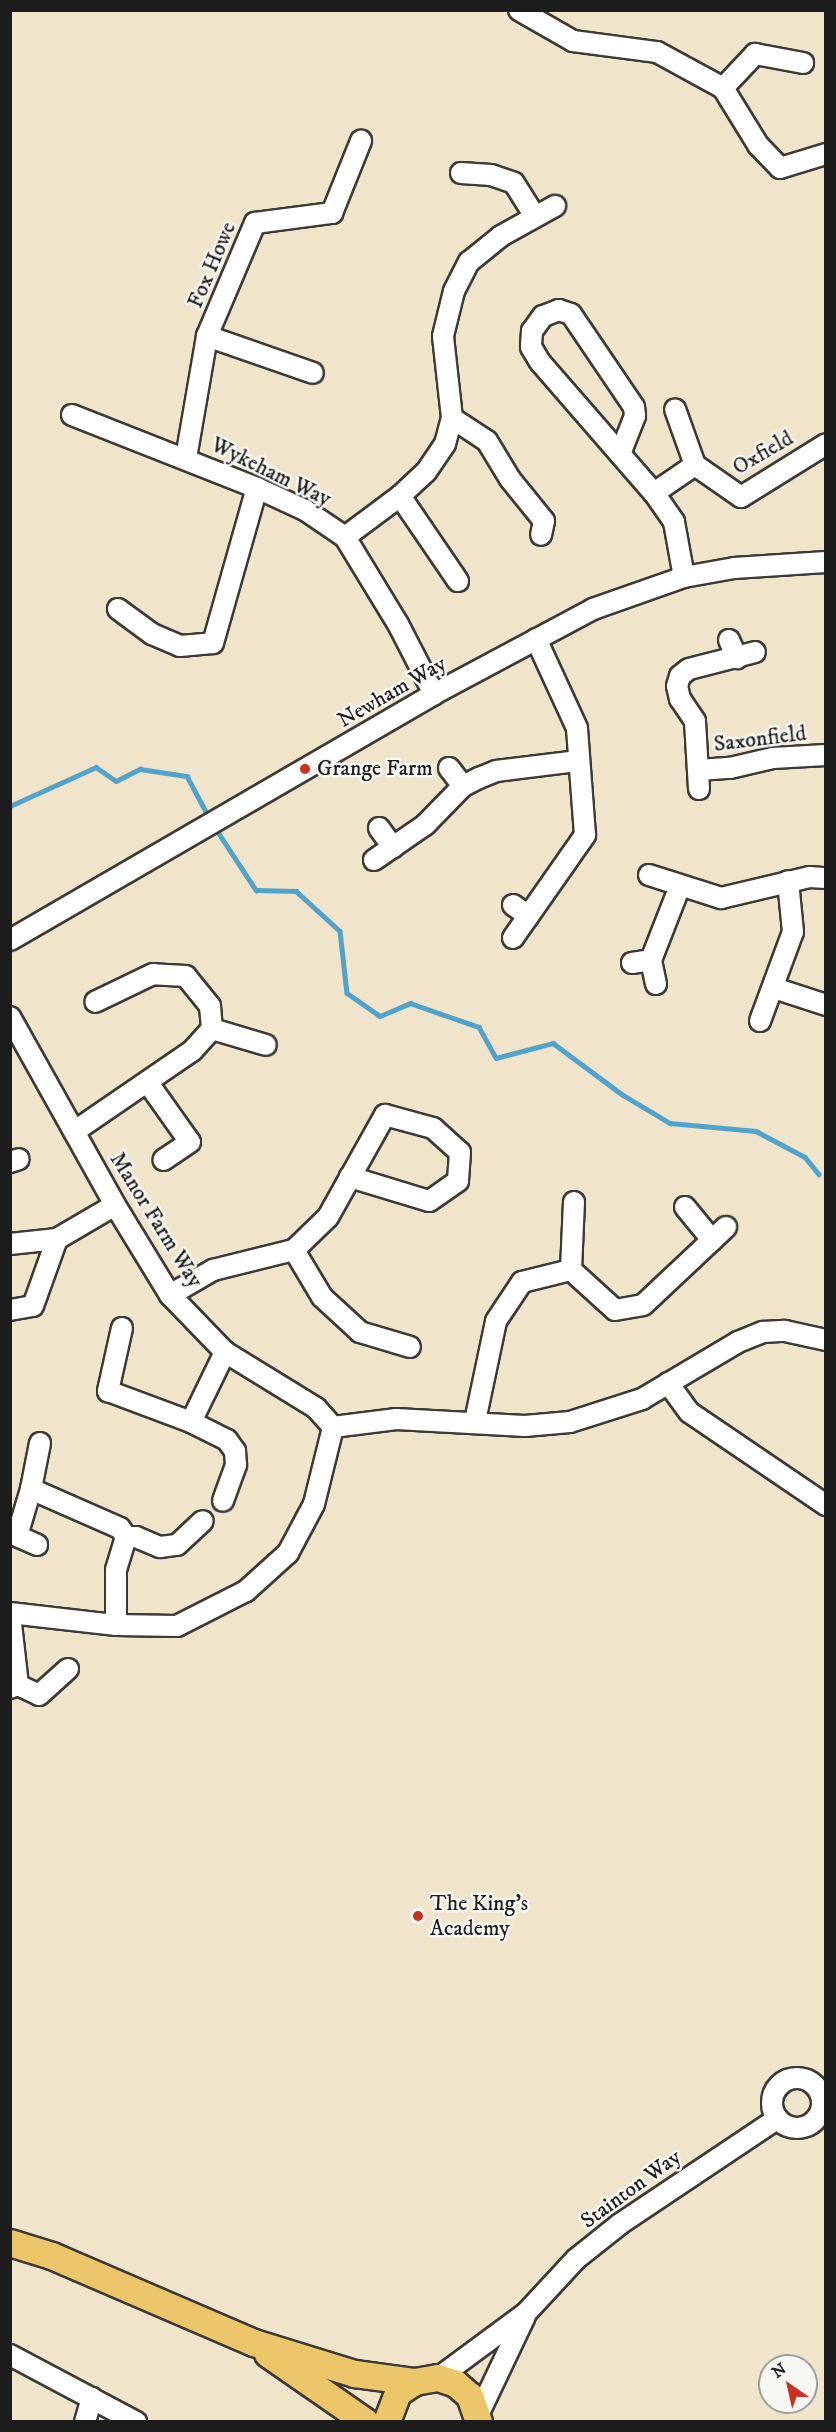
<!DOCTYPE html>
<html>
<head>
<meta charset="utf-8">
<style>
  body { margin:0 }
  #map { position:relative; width:836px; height:2432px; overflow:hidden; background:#f0e4ca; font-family:"IM FELL DW Pica",serif }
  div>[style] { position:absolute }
  .stream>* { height:4.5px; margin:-2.25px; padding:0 2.25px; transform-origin:2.25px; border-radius:2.25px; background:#50a3cc }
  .roads { filter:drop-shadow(2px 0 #3c3a36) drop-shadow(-2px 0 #3c3a36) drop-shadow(0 2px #3c3a36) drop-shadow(0 -2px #3c3a36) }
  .minor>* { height:20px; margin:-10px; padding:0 10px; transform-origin:10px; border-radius:10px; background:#fff }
  .minor>.ring { margin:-10px; padding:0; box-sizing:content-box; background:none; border:20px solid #fff; border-radius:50% }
  .major>* { height:26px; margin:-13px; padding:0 13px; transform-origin:13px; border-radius:13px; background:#ecc669 }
  .dots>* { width:16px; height:16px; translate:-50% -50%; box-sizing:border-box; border:3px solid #f6f6f2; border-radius:50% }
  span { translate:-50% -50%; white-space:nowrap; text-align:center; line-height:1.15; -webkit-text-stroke:5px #f6f6f2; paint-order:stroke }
  .street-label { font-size:22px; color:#1c1c1c }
  .poi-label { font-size:22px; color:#1c1c1c }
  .left { translate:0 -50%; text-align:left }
  .frame { position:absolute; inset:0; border:12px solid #1c1c1c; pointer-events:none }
  .north { position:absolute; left:758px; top:2354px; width:60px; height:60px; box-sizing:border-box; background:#f6f6f2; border:2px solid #9f9f9c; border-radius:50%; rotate:326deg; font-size:16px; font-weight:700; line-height:24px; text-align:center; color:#1c1c1c }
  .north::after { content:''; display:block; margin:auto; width:21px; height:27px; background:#c8321e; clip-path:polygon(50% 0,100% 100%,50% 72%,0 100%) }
</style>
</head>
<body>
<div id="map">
  <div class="stream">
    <i style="left:10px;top:806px;width:94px;rotate:-24.4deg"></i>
    <i style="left:96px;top:767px;width:24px;rotate:35deg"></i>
    <i style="left:116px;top:781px;width:27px;rotate:-27deg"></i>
    <i style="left:140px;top:769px;width:48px;rotate:8.5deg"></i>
    <i style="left:187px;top:776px;width:49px;rotate:61.9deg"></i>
    <i style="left:214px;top:826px;width:77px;rotate:56.7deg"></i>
    <i style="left:256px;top:890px;width:40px;rotate:1.4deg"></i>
    <i style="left:296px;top:891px;width:59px;rotate:42.3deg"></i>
    <i style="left:340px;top:931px;width:62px;rotate:83.6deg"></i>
    <i style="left:347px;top:993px;width:40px;rotate:34.9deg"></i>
    <i style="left:380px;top:1016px;width:33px;rotate:-23deg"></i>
    <i style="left:410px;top:1003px;width:73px;rotate:19.2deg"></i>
    <i style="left:479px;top:1027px;width:35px;rotate:61deg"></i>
    <i style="left:496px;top:1058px;width:59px;rotate:-14.7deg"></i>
    <i style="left:553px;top:1043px;width:87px;rotate:36.6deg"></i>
    <i style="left:623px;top:1095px;width:55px;rotate:30.8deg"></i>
    <i style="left:670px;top:1123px;width:86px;rotate:5.3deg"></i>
    <i style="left:756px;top:1131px;width:55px;rotate:28deg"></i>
    <i style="left:805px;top:1157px;width:22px;rotate:51deg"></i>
  </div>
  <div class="roads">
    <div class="minor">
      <i style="left:519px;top:10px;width:62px;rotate:29.9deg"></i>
      <i style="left:573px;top:41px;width:85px;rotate:7.5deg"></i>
      <i style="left:657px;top:52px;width:75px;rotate:28.6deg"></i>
      <i style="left:723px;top:88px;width:67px;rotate:58.4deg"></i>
      <i style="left:758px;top:145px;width:32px;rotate:46deg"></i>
      <i style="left:780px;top:168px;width:48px;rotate:-16.9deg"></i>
      <i style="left:723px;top:88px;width:47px;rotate:-46.7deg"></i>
      <i style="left:755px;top:54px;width:49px;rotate:10.6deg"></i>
      <i style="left:461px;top:173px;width:30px;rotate:4deg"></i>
      <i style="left:491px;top:175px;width:24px;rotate:19deg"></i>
      <i style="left:514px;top:183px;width:39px;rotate:58deg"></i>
      <i style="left:207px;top:336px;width:112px;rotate:19.2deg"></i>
      <i style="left:72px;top:415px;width:199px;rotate:21.5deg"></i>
      <i style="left:257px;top:488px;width:53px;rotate:24.6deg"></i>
      <i style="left:305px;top:510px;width:48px;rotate:34deg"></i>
      <i style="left:345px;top:537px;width:102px;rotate:58.7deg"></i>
      <i style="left:398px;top:624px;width:79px;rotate:62.8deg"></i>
      <i style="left:452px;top:418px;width:42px;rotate:33.3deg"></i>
      <i style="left:487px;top:441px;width:44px;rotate:58.8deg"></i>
      <i style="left:510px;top:479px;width:54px;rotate:51deg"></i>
      <i style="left:544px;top:521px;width:14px;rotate:102deg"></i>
      <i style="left:620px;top:454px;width:41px;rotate:-68.5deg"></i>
      <i style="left:635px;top:416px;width:9px;rotate:-96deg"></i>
      <i style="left:634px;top:407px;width:112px;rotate:-124.1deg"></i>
      <i style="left:571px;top:314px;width:13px;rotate:-162deg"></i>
      <i style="left:559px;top:310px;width:17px;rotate:159deg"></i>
      <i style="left:543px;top:316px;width:19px;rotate:126deg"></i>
      <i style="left:532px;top:331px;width:16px;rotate:94deg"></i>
      <i style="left:531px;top:347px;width:17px;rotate:59deg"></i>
      <i style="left:540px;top:362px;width:174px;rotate:49deg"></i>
      <i style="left:654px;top:493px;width:35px;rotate:55deg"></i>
      <i style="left:674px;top:522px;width:56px;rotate:79.7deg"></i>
      <i style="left:186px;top:458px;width:124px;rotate:-80.2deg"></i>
      <i style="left:207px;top:336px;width:123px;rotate:-67deg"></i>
      <i style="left:255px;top:223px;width:78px;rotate:-7.4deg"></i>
      <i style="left:332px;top:213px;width:78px;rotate:-68.1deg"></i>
      <i style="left:695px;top:465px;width:56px;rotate:34.8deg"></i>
      <i style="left:741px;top:497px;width:100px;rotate:-31.9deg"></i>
      <i style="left:654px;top:493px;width:50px;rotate:-34.3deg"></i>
      <i style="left:695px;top:465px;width:59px;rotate:-109.7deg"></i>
      <i style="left:400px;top:496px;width:103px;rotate:55.7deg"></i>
      <i style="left:345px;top:537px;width:69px;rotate:-36.7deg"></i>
      <i style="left:400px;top:496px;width:35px;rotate:-43deg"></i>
      <i style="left:426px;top:472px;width:34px;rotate:-56deg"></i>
      <i style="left:445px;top:444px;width:27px;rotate:-75deg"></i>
      <i style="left:452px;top:418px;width:82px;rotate:-96.3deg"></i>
      <i style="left:443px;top:336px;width:46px;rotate:-76.3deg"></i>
      <i style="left:454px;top:291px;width:33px;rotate:-63deg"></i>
      <i style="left:469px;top:262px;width:41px;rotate:-39.1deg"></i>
      <i style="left:501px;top:236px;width:62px;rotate:-29.1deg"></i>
      <i style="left:118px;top:609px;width:42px;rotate:36.3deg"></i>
      <i style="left:152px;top:634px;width:30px;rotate:23deg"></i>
      <i style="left:180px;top:646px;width:33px;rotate:-5deg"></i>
      <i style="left:213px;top:643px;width:161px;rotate:-74.2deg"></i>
      <i style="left:729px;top:640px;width:20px;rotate:66deg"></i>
      <i style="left:449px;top:768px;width:23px;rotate:52deg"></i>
      <i style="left:699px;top:770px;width:31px;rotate:-4deg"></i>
      <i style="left:730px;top:768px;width:44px;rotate:-13.1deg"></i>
      <i style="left:773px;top:758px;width:53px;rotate:-3.2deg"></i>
      <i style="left:699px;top:789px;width:68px;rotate:-93.4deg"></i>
      <i style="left:695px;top:721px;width:27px;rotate:-124deg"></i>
      <i style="left:680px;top:699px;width:13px;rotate:-103deg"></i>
      <i style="left:677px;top:686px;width:10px;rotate:-73deg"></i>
      <i style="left:680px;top:676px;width:11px;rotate:-38deg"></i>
      <i style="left:689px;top:669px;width:68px;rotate:-14.4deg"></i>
      <i style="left:379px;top:828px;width:24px;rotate:54deg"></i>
      <i style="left:374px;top:860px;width:62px;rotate:-34.5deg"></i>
      <i style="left:425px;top:825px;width:54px;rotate:-45.7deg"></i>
      <i style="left:463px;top:786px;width:18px;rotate:-27deg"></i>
      <i style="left:479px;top:778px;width:18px;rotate:-22deg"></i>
      <i style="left:496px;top:771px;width:83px;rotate:-7deg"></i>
      <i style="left:649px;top:875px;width:76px;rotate:17.7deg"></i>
      <i style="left:721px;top:898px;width:91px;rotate:-13.3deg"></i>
      <i style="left:810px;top:877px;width:16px;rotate:4deg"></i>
      <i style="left:513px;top:905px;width:19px;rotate:35deg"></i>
      <i style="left:513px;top:938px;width:126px;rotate:-55deg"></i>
      <i style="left:585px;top:835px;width:107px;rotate:-94.3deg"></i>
      <i style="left:577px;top:728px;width:98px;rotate:-114.7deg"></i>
      <i style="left:10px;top:940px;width:490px;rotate:-30.1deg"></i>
      <i style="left:434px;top:694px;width:180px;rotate:-28.1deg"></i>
      <i style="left:593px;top:609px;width:96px;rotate:-19.4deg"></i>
      <i style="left:684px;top:577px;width:51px;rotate:-10.2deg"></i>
      <i style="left:734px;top:568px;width:92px;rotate:-3.7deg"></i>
      <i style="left:632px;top:963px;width:19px;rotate:-9deg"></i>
      <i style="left:656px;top:984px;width:25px;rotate:-102deg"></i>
      <i style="left:651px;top:960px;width:79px;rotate:-68.6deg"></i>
      <i style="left:774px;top:988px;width:55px;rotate:18.1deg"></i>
      <i style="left:10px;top:1017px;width:215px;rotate:60.8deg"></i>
      <i style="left:115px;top:1205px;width:105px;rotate:58.6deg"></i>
      <i style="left:170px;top:1295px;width:79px;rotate:46deg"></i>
      <i style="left:225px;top:1352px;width:107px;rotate:31.6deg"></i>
      <i style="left:316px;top:1408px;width:25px;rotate:48deg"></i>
      <i style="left:760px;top:1021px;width:95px;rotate:-69.7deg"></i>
      <i style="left:793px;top:932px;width:51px;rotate:-95.6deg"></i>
      <i style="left:212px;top:1029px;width:56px;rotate:16.5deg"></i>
      <i style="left:148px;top:1083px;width:72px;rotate:54.6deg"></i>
      <i style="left:190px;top:1142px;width:32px;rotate:146deg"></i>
      <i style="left:75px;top:1131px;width:142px;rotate:-34.4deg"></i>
      <i style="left:192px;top:1051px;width:30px;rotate:-48deg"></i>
      <i style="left:212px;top:1029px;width:23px;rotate:-95deg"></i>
      <i style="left:210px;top:1006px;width:38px;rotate:-129deg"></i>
      <i style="left:186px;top:976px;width:33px;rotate:-177deg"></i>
      <i style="left:153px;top:974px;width:64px;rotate:154.2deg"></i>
      <i style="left:10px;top:1162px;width:9px;rotate:-18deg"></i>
      <i style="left:685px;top:1207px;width:43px;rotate:50.7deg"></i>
      <i style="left:10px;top:1244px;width:47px;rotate:-6.1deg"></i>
      <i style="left:57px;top:1239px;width:67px;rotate:-30.4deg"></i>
      <i style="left:294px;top:1250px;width:55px;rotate:59.2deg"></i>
      <i style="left:322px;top:1297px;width:52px;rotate:42.6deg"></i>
      <i style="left:360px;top:1332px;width:52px;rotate:16.7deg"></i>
      <i style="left:571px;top:1270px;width:68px;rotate:-87.5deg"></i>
      <i style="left:170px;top:1295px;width:50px;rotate:-30.2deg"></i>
      <i style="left:213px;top:1270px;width:83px;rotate:-13.9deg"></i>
      <i style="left:294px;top:1250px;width:47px;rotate:-44.1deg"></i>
      <i style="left:328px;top:1217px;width:117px;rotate:-60.8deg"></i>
      <i style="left:385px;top:1115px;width:50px;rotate:15.2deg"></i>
      <i style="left:433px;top:1128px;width:36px;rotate:42deg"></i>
      <i style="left:460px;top:1152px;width:29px;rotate:94deg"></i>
      <i style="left:458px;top:1181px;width:35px;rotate:145deg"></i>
      <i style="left:429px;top:1201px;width:83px;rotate:-163.1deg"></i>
      <i style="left:10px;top:1310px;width:23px;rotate:-10deg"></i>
      <i style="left:33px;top:1306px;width:71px;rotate:-70.3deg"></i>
      <i style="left:122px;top:1328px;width:65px;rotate:102.5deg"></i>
      <i style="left:108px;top:1391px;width:89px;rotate:20.5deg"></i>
      <i style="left:191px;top:1422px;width:78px;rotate:-64.1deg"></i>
      <i style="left:668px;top:1383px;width:36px;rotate:54deg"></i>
      <i style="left:689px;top:1412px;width:166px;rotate:34.2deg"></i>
      <i style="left:475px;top:1421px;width:102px;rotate:-78.1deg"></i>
      <i style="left:496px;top:1321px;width:47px;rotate:-56.3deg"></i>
      <i style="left:522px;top:1282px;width:50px;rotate:-13.8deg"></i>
      <i style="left:571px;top:1270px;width:59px;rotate:42.3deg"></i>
      <i style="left:615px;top:1310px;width:28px;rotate:-10deg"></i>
      <i style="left:643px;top:1305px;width:114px;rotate:-43.2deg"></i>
      <i style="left:191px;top:1422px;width:40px;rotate:26.6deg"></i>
      <i style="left:227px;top:1440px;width:14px;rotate:54deg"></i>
      <i style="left:235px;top:1451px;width:14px;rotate:86deg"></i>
      <i style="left:236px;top:1465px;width:38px;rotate:110deg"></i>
      <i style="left:333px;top:1427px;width:64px;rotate:-7.2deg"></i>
      <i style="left:396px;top:1419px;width:129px;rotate:3.1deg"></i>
      <i style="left:525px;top:1426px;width:45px;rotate:-5.1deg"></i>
      <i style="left:570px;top:1422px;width:76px;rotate:-17.7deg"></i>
      <i style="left:642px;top:1399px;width:112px;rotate:-30.7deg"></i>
      <i style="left:738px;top:1342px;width:27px;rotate:-22deg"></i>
      <i style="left:763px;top:1332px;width:22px;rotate:-3deg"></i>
      <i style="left:785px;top:1331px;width:42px;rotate:12.4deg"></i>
      <i style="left:40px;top:1443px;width:47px;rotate:101.1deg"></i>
      <i style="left:31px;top:1489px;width:97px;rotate:23.7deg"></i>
      <i style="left:120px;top:1528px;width:11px;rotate:56deg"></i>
      <i style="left:126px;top:1537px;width:34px;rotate:107deg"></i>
      <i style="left:116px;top:1570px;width:55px;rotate:90deg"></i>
      <i style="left:31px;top:1489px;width:49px;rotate:106.6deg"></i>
      <i style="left:17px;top:1536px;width:22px;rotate:24deg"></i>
      <i style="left:126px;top:1537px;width:10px"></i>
      <i style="left:136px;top:1537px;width:26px;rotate:23deg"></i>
      <i style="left:160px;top:1547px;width:17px;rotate:-7deg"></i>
      <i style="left:177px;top:1545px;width:35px;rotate:-43deg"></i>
      <i style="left:10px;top:1613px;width:107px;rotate:6.5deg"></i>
      <i style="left:116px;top:1625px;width:61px;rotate:0.9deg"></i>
      <i style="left:177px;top:1626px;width:77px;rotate:-26.9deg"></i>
      <i style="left:246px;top:1591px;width:57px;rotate:-42.1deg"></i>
      <i style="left:288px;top:1553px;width:55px;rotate:-62deg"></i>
      <i style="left:314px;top:1504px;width:79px;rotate:-76.1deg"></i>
      <i style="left:10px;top:1615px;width:70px;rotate:83.5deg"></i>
      <i style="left:10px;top:1688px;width:9px;rotate:-21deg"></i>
      <i style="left:18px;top:1685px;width:23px;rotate:25deg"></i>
      <i style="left:39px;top:1695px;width:39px;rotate:-42deg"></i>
      <i class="ring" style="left:772px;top:2078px;width:30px;height:30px"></i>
      <i style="left:10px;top:2355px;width:143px;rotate:28deg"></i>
      <i style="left:438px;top:2378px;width:109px;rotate:-36.5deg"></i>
      <i style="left:526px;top:2313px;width:74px;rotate:-47.2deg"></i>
      <i style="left:576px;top:2259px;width:56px;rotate:-38.5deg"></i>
      <i style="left:620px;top:2224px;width:189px;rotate:-33.8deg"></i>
      <i style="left:479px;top:2413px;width:107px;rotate:-64.6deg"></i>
      <i style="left:85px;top:2422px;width:25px;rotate:-74deg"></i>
    </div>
    <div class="major">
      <i style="left:10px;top:2243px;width:44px;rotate:17.2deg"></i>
      <i style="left:52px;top:2256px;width:220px;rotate:23.3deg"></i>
      <i style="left:254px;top:2343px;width:106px;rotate:17.1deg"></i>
      <i style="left:355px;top:2374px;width:61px;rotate:7.6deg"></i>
      <i style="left:268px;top:2354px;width:119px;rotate:34.8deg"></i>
      <i style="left:387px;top:2422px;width:31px;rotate:-69deg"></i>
      <i style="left:398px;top:2393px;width:20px;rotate:-33deg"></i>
      <i style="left:415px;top:2382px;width:23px;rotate:-10deg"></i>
      <i style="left:438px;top:2378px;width:19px;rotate:18deg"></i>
      <i style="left:456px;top:2384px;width:18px;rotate:41deg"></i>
      <i style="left:470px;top:2396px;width:28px;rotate:71deg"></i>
    </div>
  </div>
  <div class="dots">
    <i style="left:305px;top:769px;background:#c8321e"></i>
    <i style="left:418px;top:1916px;background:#c8321e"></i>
  </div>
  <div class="street-label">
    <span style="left:212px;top:265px;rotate:-67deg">Fox Howe</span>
    <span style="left:763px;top:453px;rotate:-30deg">Oxfield</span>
    <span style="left:271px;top:472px;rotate:26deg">Wykeham Way</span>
    <span style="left:392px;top:692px;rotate:-30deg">Newham Way</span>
    <span style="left:760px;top:739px;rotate:-7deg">Saxonfield</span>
    <span style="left:156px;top:1220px;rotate:58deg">Manor Farm Way</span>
    <span style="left:631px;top:2189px;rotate:-36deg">Stainton Way</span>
  </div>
  <div class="poi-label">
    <span class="left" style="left:317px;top:769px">Grange Farm</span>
    <span class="left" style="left:430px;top:1916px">The King's<br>Academy</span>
  </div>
  <div class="frame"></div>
  <div class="north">N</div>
</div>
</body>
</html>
